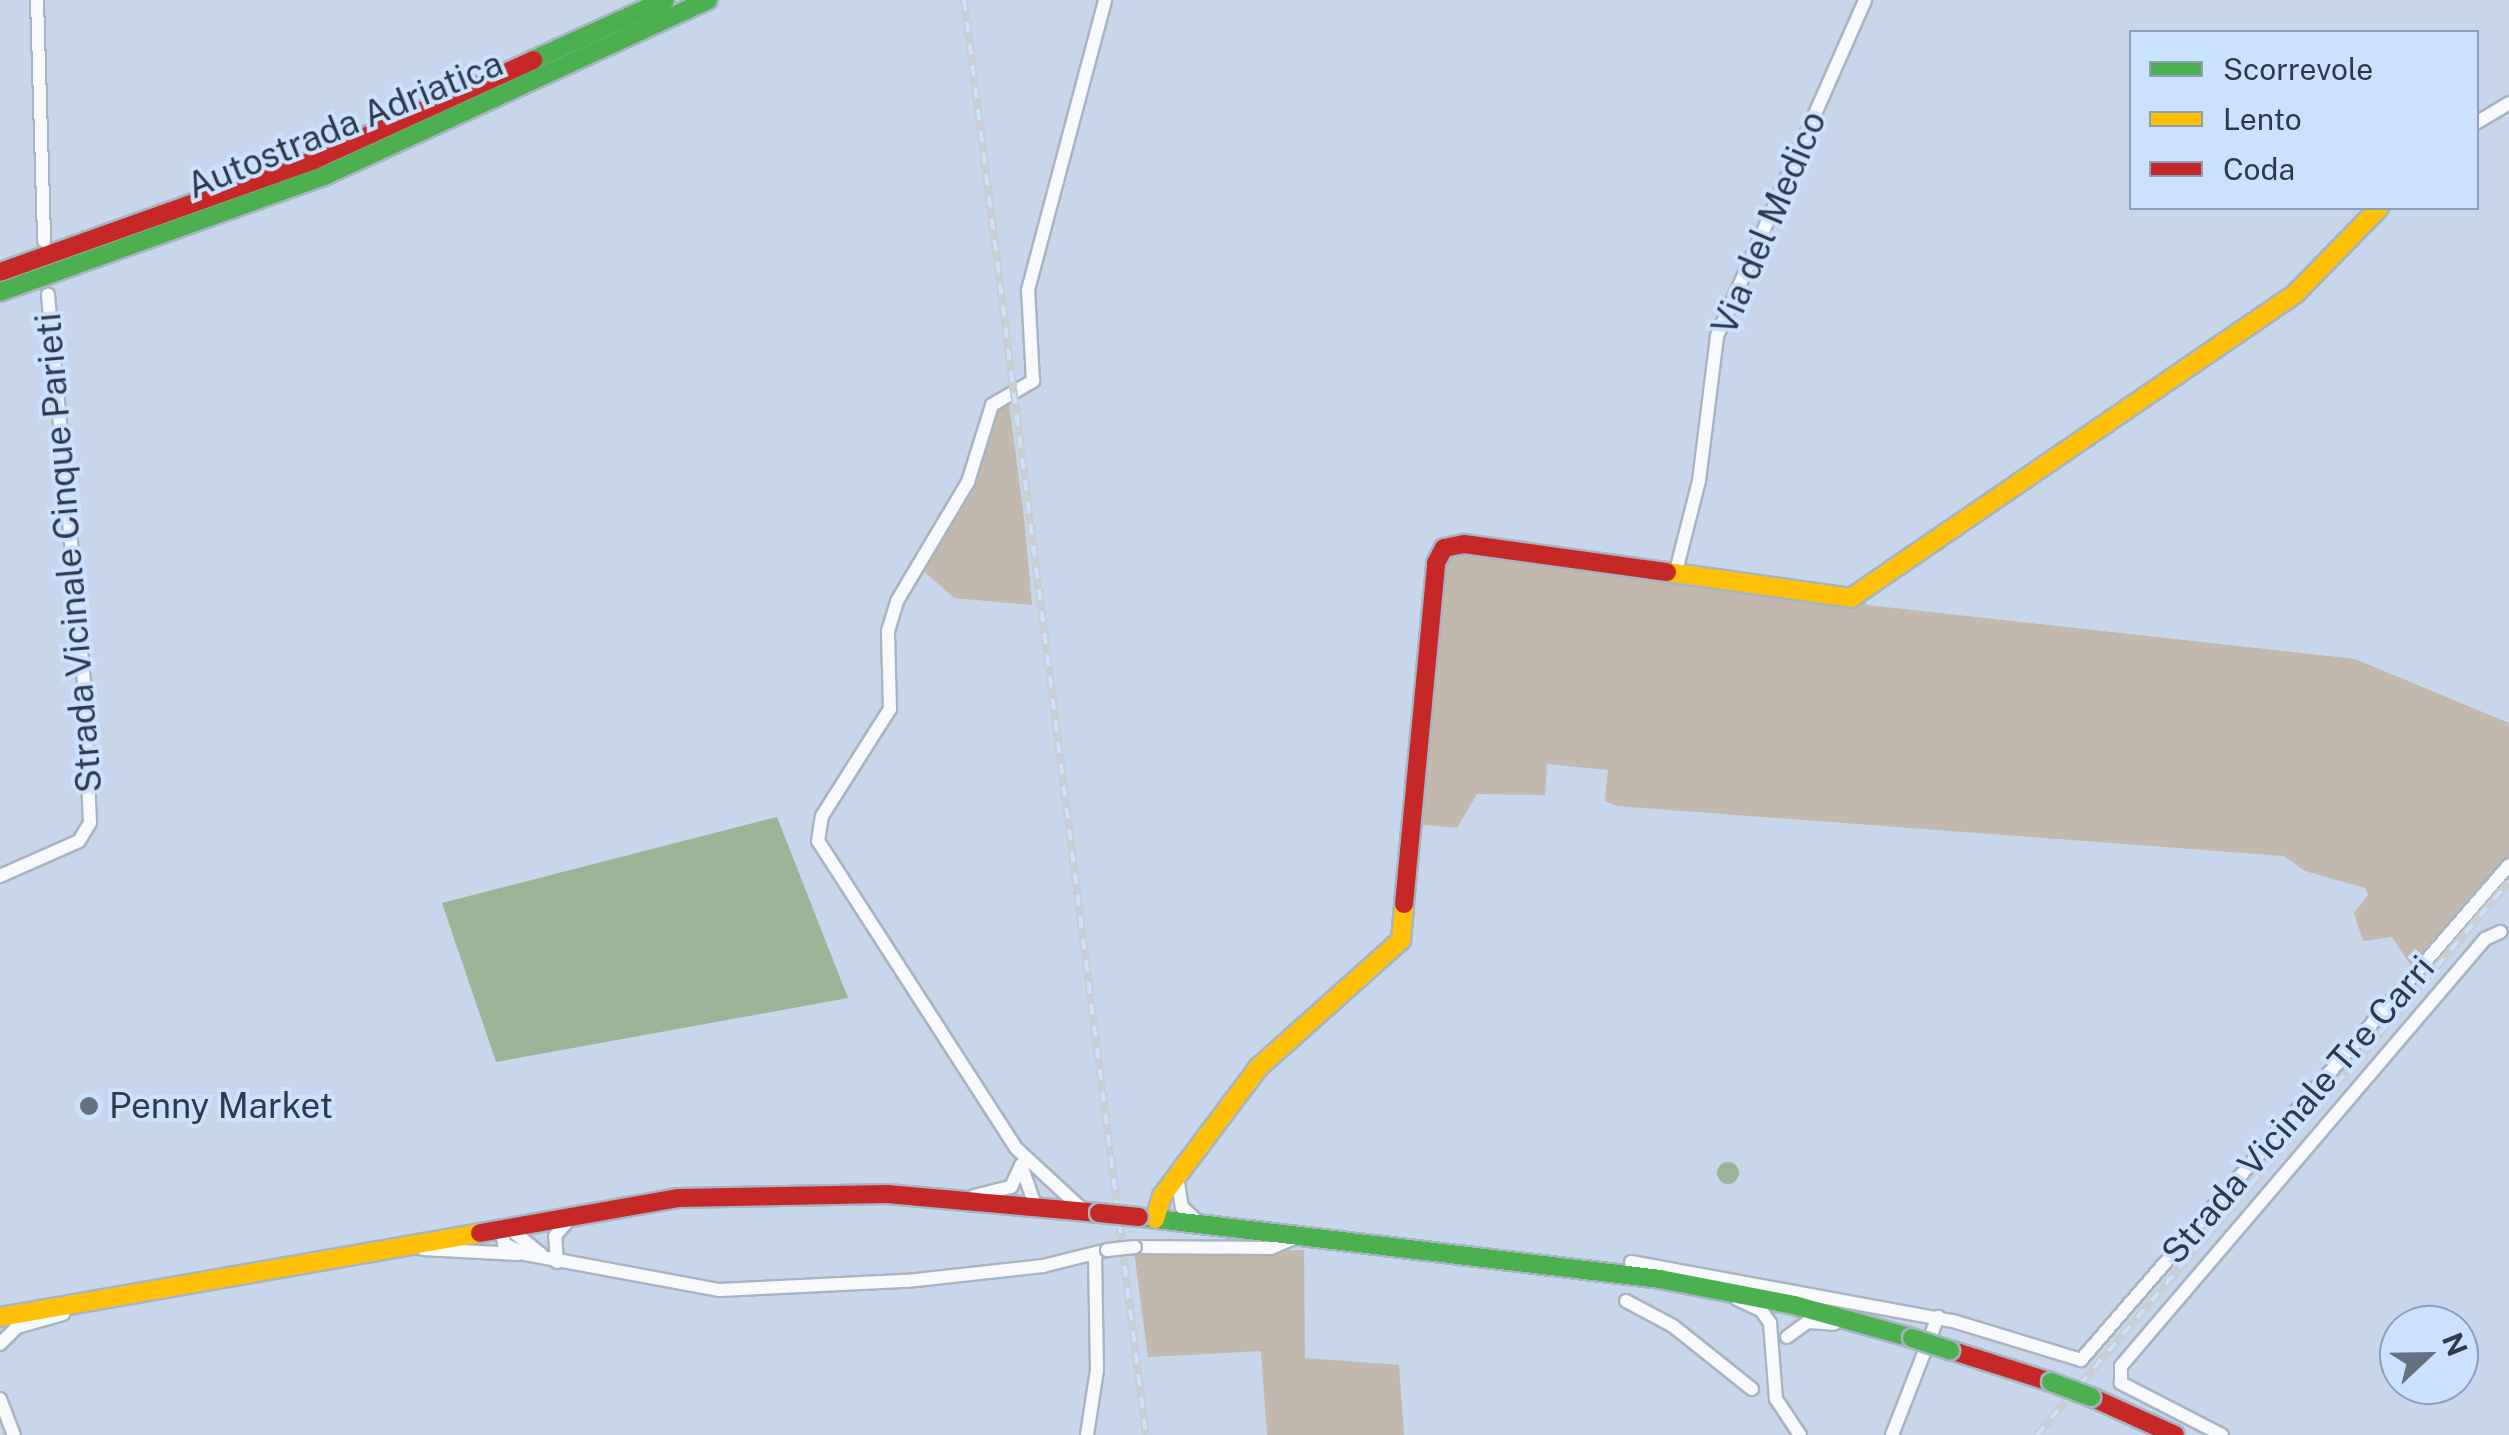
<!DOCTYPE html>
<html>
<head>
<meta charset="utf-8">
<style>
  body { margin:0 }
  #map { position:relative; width:2509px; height:1435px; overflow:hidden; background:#c7d6ea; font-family:"Public Sans",sans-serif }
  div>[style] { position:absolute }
  .green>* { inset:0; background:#c2b8ad }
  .water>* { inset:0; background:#9bb597 }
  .round { border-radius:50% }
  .roads { filter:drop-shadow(2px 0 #a7b4c2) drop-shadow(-2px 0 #a7b4c2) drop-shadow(0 2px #a7b4c2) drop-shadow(0 -2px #a7b4c2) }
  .street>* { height:12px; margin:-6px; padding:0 6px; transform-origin:6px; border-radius:6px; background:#f7f9fc }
  .fast>* { height:18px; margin:-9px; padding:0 9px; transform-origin:9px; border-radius:9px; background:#4caf50 }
  .slow>* { height:18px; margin:-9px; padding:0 9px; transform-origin:9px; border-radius:9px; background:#ffc107 }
  .jam>* { height:18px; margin:-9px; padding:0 9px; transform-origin:9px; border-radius:9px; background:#c62828 }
  .rail>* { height:8px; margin-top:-4px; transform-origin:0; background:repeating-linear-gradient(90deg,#cae2ff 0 11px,#c9ced3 0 22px); box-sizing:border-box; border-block:2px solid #c9ced3 }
  .bridges { filter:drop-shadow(2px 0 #a7b4c2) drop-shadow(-2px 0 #a7b4c2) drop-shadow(0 2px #a7b4c2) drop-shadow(0 -2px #a7b4c2) }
  .street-bridge>* { height:12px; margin:-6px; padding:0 6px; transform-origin:6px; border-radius:6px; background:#f7f9fc }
  .fast-bridge>* { height:18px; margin:-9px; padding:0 9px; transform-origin:9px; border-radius:9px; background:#4caf50 }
  .jam-bridge>* { height:18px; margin:-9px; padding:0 9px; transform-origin:9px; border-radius:9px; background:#c62828 }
  .dots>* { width:28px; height:28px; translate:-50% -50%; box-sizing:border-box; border:5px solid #cae2ff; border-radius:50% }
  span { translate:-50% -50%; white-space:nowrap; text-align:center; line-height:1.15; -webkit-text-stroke:8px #cae2ff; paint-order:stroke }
  .street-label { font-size:35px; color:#2e3a49 }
  .poi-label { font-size:35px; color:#2e3a49 }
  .left { translate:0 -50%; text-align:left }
  .legend { position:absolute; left:2129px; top:30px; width:350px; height:180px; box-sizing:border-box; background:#cae2ff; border:2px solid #8c9fb6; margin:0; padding:12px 18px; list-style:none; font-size:30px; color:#2e3a49 }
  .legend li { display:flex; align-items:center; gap:20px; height:50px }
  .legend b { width:50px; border:2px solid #8c9fb6 }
  .north { position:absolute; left:2379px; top:1305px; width:100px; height:100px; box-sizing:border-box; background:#cae2ff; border:2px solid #8c9fb6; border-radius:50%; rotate:68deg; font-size:28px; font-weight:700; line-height:40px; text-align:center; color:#2e3a49 }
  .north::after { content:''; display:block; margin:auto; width:35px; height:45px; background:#647181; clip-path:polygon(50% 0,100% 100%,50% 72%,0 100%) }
</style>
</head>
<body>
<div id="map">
  <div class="green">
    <i style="clip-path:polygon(1008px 394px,1025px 526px,1032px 605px,954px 598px,920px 568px,947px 524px,995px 406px)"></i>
    <i style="clip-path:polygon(1456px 547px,1861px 594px,1867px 605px,2355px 659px,2509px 723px,2509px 875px,2420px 979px,2392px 937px,2363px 941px,2354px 913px,2368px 895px,2365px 888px,2305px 871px,2284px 856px,1617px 806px,1605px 801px,1608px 770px,1547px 764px,1545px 795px,1477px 794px,1457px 828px,1415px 824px,1439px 560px)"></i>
    <i style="clip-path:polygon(1304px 1250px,1305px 1358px,1399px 1365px,1404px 1435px,1267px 1435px,1261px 1351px,1148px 1357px,1134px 1251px)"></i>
  </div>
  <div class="water">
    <i style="clip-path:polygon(777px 817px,848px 998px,496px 1062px,442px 903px)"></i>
    <i class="round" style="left:1717px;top:1162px;width:22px;height:22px"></i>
  </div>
  <div class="roads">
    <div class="street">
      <i style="left:37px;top:0;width:241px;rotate:88.3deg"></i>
      <i style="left:2476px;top:123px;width:39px;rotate:-31deg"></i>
      <i style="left:1676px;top:571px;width:93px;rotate:-75.7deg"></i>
      <i style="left:1699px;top:481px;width:146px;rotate:-82.9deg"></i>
      <i style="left:1717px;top:336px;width:367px;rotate:-66.2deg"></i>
      <i style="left:0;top:876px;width:86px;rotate:-23.9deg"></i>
      <i style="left:79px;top:841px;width:21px;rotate:-59deg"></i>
      <i style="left:90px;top:823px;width:140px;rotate:-92.5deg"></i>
      <i style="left:84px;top:683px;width:390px;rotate:-95.3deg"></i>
      <i style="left:1021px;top:1165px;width:42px;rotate:70.7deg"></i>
      <i style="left:1178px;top:1183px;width:24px;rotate:81deg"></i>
      <i style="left:1182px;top:1207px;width:25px;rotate:43deg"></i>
      <i style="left:974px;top:1196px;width:38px;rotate:-14deg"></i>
      <i style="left:1011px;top:1187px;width:23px;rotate:-65deg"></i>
      <i style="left:1084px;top:1211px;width:93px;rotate:-137.2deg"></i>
      <i style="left:1016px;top:1148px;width:365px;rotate:-122.8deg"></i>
      <i style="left:818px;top:841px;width:25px;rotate:-81deg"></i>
      <i style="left:822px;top:816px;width:127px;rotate:-57.6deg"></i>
      <i style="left:890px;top:709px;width:78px;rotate:-91.5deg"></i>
      <i style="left:888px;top:631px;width:31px;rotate:-73deg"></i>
      <i style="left:897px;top:601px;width:139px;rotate:-59.2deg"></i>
      <i style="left:968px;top:482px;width:81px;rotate:-72.7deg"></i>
      <i style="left:992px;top:405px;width:48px;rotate:-30.3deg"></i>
      <i style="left:1033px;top:381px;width:91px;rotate:-93.1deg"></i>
      <i style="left:1028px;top:290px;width:300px;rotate:-75.1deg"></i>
      <i style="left:502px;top:1226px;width:18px;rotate:84deg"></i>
      <i style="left:504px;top:1244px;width:23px;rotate:25deg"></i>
      <i style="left:525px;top:1254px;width:198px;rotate:10.5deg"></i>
      <i style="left:720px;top:1290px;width:187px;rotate:-2.8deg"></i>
      <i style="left:907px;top:1281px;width:137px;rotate:-6.3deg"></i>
      <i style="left:1043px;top:1266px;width:66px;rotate:-14deg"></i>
      <i style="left:506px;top:1226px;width:45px;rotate:38.7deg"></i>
      <i style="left:1135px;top:1247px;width:136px;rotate:0.4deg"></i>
      <i style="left:1271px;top:1248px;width:26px;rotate:-23deg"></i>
      <i style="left:423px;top:1249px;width:95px;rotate:3deg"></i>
      <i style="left:557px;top:1262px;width:26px;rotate:-94deg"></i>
      <i style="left:555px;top:1236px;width:26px;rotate:-50deg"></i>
      <i style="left:1631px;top:1262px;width:327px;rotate:10.4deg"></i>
      <i style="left:1953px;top:1321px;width:134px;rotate:16.9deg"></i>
      <i style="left:2081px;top:1360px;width:654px;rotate:-49.15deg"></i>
      <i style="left:1737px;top:1299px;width:26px;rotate:25deg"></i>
      <i style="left:1761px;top:1310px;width:16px;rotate:55deg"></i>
      <i style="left:1770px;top:1323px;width:76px;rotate:85.5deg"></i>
      <i style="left:1776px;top:1399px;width:43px;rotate:56.3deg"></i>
      <i style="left:1626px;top:1301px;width:53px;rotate:28deg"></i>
      <i style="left:1673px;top:1326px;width:101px;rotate:38.6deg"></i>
      <i style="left:1787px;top:1337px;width:26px;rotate:-36deg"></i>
      <i style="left:1808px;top:1322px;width:26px;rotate:4deg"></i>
      <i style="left:0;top:1344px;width:24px;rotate:-45deg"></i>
      <i style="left:17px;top:1327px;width:48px;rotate:-15.8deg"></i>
      <i style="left:0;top:1399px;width:39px;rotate:69deg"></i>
      <i style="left:1087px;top:1435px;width:66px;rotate:-81.3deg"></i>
      <i style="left:1097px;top:1370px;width:114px;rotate:-91deg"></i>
      <i style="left:1892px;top:1435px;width:127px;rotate:-68.7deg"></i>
      <i style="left:2222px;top:1435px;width:114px;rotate:-152.8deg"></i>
      <i style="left:2121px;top:1383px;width:17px;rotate:-90deg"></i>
      <i style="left:2121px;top:1366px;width:561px;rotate:-49.55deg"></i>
      <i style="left:2485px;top:939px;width:17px;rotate:-25deg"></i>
    </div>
    <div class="fast">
      <i style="left:533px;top:60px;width:145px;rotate:-24.4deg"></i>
      <i style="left:0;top:292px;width:346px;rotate:-19.7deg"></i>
      <i style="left:326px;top:175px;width:420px;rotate:-24.6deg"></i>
      <i style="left:1148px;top:1218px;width:516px;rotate:6.79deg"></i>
      <i style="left:1660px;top:1279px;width:136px;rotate:11deg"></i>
      <i style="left:1794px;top:1305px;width:123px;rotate:15.6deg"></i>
    </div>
    <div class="slow">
      <i style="left:1667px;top:572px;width:186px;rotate:8deg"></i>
      <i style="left:1851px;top:598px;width:538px;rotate:-34.4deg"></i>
      <i style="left:2295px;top:294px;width:120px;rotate:-45.7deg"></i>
      <i style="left:1155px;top:1219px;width:24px;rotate:-73deg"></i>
      <i style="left:1162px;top:1196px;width:161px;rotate:-53.1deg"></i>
      <i style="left:1259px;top:1067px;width:191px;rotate:-41.8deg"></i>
      <i style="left:1401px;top:940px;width:36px;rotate:-85deg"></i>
      <i style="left:0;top:1317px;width:487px;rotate:-9.9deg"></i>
    </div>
    <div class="jam">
      <i style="left:0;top:272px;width:333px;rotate:-19.6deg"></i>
      <i style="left:314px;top:160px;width:241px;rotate:-24.5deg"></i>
      <i style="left:1404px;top:904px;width:342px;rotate:-84.6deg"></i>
      <i style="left:1436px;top:563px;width:17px;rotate:-62deg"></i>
      <i style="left:1444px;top:548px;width:20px;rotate:-11deg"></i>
      <i style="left:1464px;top:544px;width:205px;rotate:7.9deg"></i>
      <i style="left:480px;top:1233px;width:202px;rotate:-10deg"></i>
      <i style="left:679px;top:1198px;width:208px;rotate:-1.1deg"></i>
      <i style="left:887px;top:1194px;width:213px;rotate:5.1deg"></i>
      <i style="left:1950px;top:1350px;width:106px;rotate:17.6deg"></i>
      <i style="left:2091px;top:1397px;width:92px;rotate:24.3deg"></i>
    </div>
  </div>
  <div class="rail">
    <i style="left:964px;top:0;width:1446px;rotate:82.77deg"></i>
    <i style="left:2037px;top:1435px;width:727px;rotate:-49.52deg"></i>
  </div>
  <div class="bridges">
    <div class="street-bridge">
      <i style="left:1107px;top:1250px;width:28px;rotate:-6deg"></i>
    </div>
    <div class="fast-bridge">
      <i style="left:1912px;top:1338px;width:40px;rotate:18deg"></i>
      <i style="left:2051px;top:1382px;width:43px;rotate:20.6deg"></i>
    </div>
    <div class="jam-bridge">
      <i style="left:1099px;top:1213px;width:40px;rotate:5.7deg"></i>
    </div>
  </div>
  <div class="dots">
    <i style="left:89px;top:1106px;background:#647181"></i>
  </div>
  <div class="street-label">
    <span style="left:345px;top:125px;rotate:-22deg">Autostrada Adriatica</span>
    <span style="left:1769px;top:223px;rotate:-67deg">Via del Medico</span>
    <span style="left:69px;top:553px;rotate:-95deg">Strada Vicinale Cinque Parieti</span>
    <span style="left:2298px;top:1110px;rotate:-49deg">Strada Vicinale Tre Carri</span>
  </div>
  <div class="poi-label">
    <span class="left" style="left:109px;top:1106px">Penny Market</span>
  </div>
  <ul class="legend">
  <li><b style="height:12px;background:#4caf50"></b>Scorrevole</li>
  <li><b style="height:12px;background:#ffc107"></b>Lento</li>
  <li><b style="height:12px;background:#c62828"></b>Coda</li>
  </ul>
  <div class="north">N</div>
</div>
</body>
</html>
